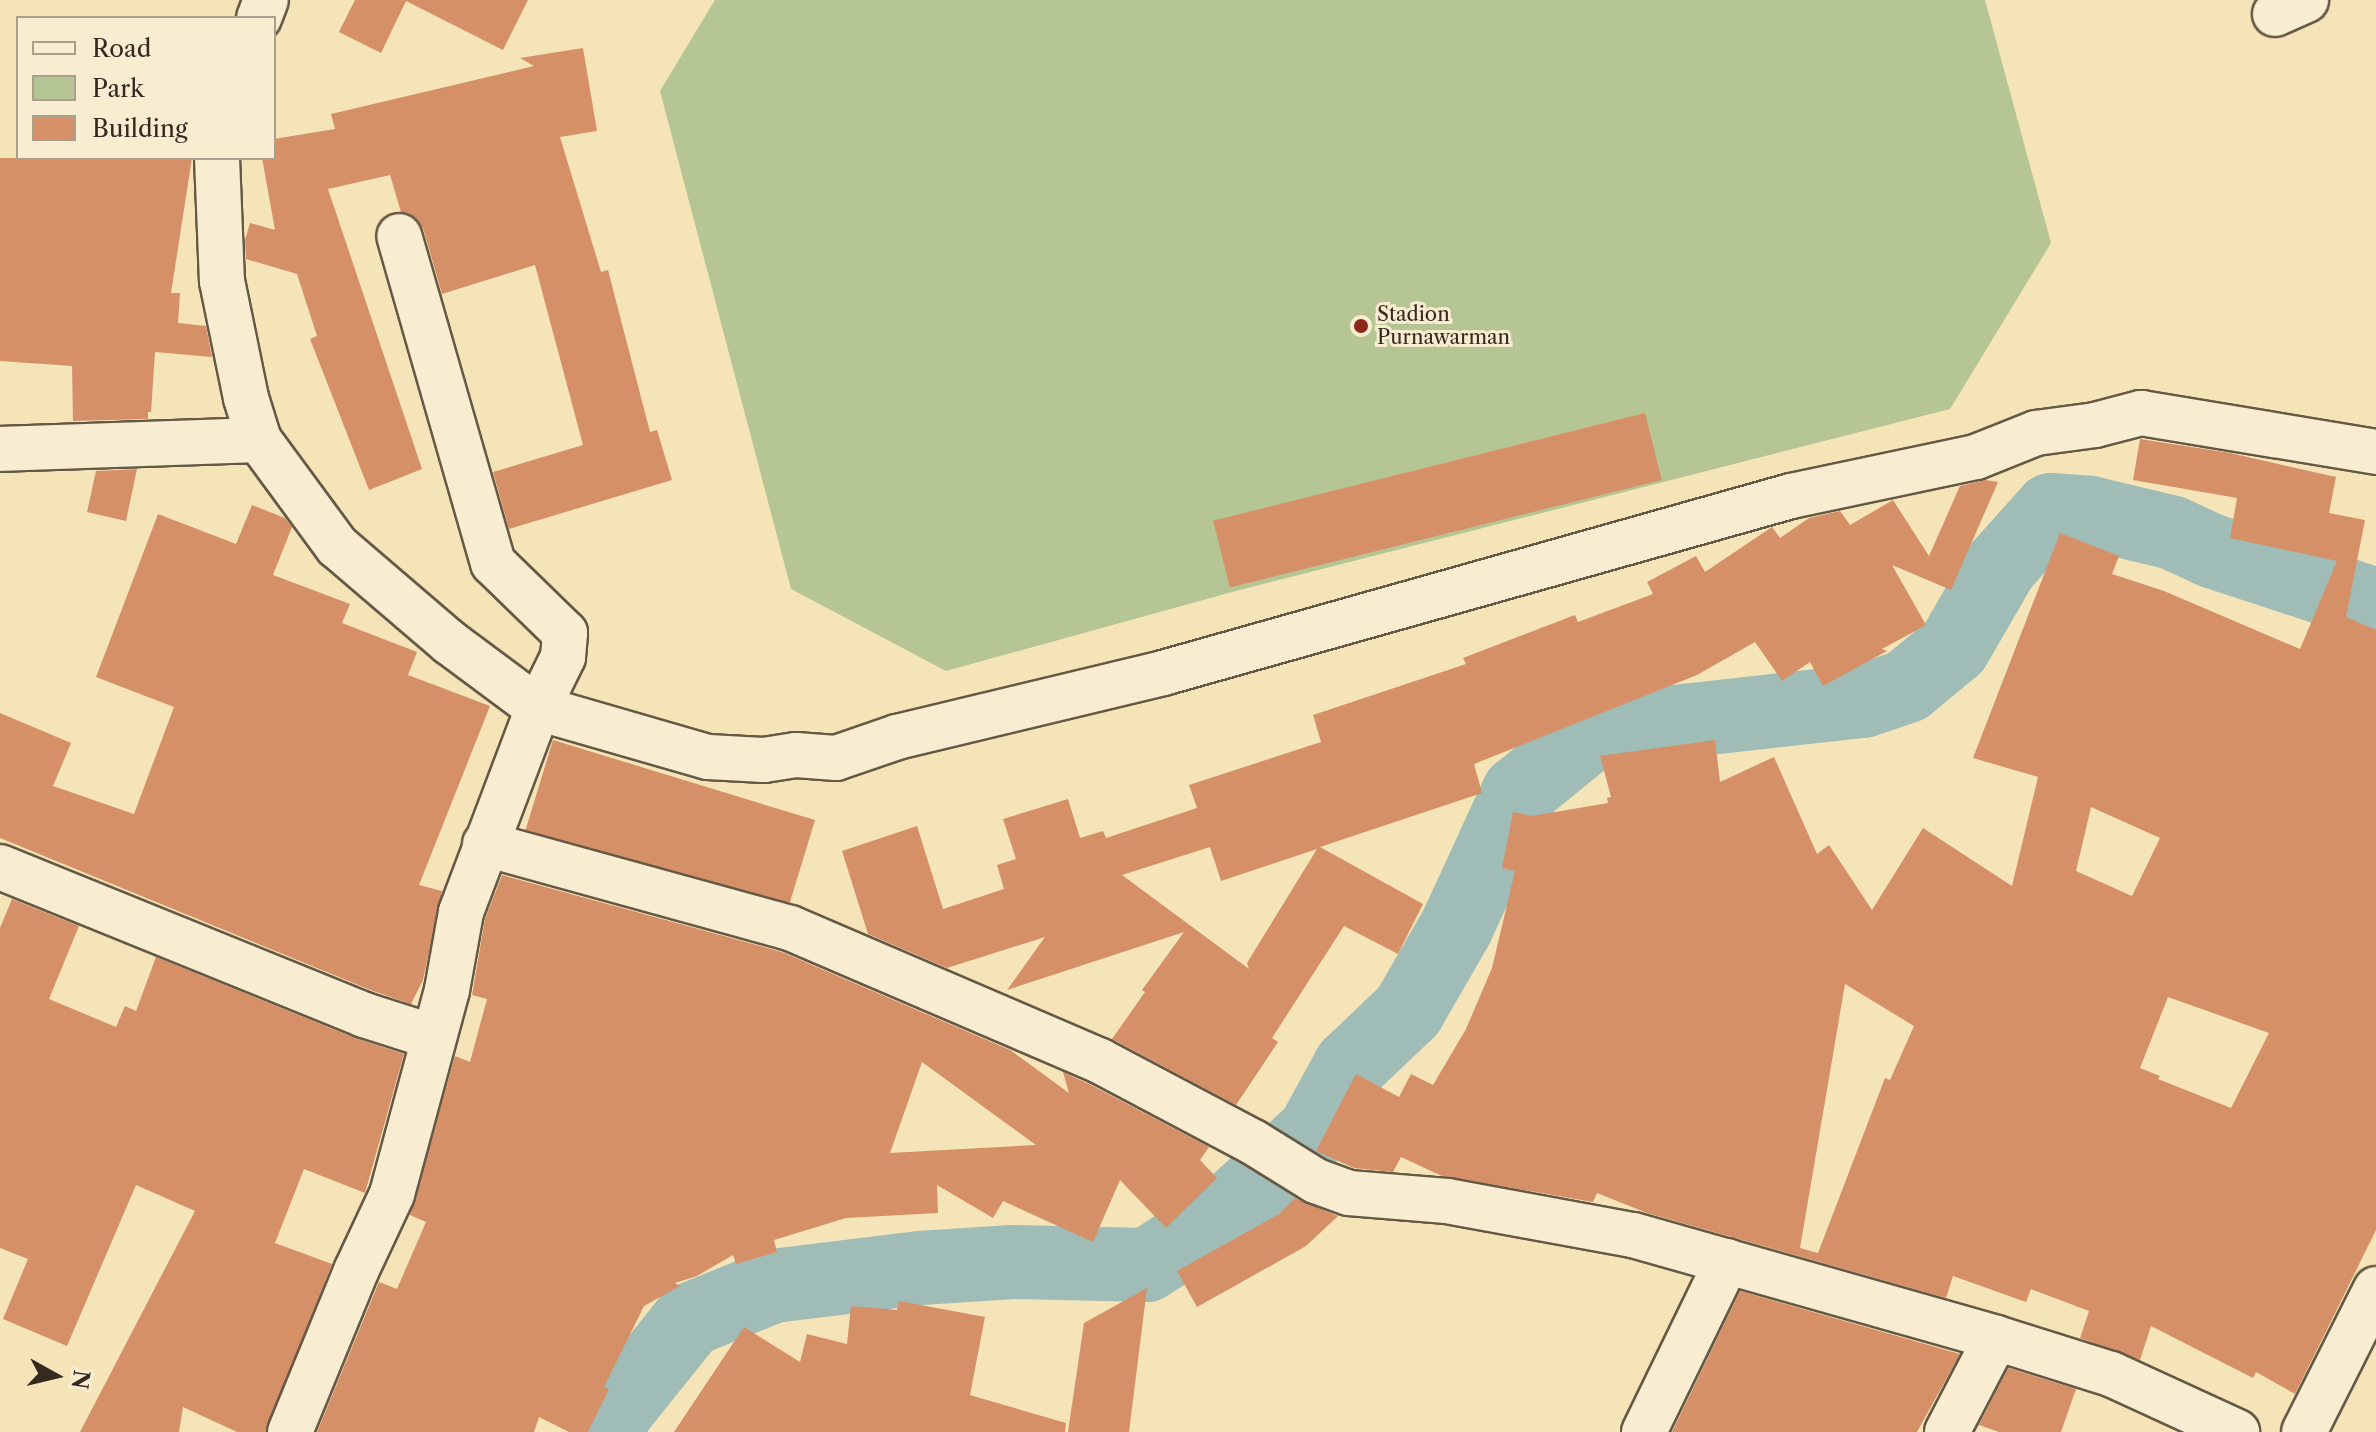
<!DOCTYPE html>
<html>
<head>
<meta charset="utf-8">
<style>
  body { margin:0 }
  #map { position:relative; width:2376px; height:1432px; overflow:hidden; background:#f4e4b7; font-family:"Libre Caslon Text",serif }
  div>[style] { position:absolute }
  .green>* { inset:0; background:#b5c593 }
  .river>* { height:74px; margin:-37px; padding:0 37px; transform-origin:37px; border-radius:37px; background:#9fbcb7 }
  .building>* { inset:0; background:#d69068; transform-origin:0 0 }
  .roads { filter:drop-shadow(2px 0 #665846) drop-shadow(-2px 0 #665846) drop-shadow(0 2px #665846) drop-shadow(0 -2px #665846) }
  .minor>* { height:44px; margin:-22px; padding:0 22px; transform-origin:22px; border-radius:22px; background:#f8edd0 }
  .dots>* { width:22px; height:22px; translate:-50% -50%; box-sizing:border-box; border:4px solid #f8edd0; border-radius:50% }
  span { translate:-50% -50%; white-space:nowrap; text-align:center; line-height:1.15; -webkit-text-stroke:6px #f8edd0; paint-order:stroke }
  .poi-label { font-size:20px; color:#362a20 }
  .left { translate:0 -50%; text-align:left }
  .legend { position:absolute; left:16px; top:16px; width:260px; height:144px; box-sizing:border-box; background:#f8edd0; border:2px solid #aa9f8a; margin:0; padding:10px 14px; list-style:none; font-size:24px; color:#362a20 }
  .legend li { display:flex; align-items:center; gap:16px; height:40px }
  .legend b { width:40px; border:2px solid #aa9f8a }
  .north { position:absolute; left:16px; top:1336px; width:80px; height:80px; -webkit-text-stroke:6px #f8edd0; paint-order:stroke; rotate:98deg; font-size:22px; font-weight:700; line-height:32px; text-align:center; color:#362a20 }
  .north::after { content:''; display:block; margin:auto; width:28px; height:36px; background:#362a20; clip-path:polygon(50% 0,100% 100%,50% 72%,0 100%) }
</style>
</head>
<body>
<div id="map">
  <div class="green">
    <i style="clip-path:polygon(715px 0,1985px 0,2051px 243px,1950px 409px,1232px 592px,946px 671px,791px 589px,660px 91px)"></i>
  </div>
  <div class="river">
    <i style="left:607px;top:1432px;width:24px;rotate:-66deg"></i>
    <i style="left:617px;top:1410px;width:115px;rotate:-51.3deg"></i>
    <i style="left:689px;top:1320px;width:91px;rotate:-22deg"></i>
    <i style="left:773px;top:1286px;width:148px;rotate:-7deg"></i>
    <i style="left:920px;top:1268px;width:93px;rotate:-3.7deg"></i>
    <i style="left:1013px;top:1262px;width:134px;rotate:1.3deg"></i>
    <i style="left:1147px;top:1265px;width:87px;rotate:-32.8deg"></i>
    <i style="left:1220px;top:1218px;width:127px;rotate:-42.5deg"></i>
    <i style="left:1314px;top:1132px;width:75px;rotate:-61.4deg"></i>
    <i style="left:1350px;top:1066px;width:80px;rotate:-43.5deg"></i>
    <i style="left:1408px;top:1011px;width:96px;rotate:-60deg"></i>
    <i style="left:1456px;top:928px;width:149px;rotate:-65.3deg"></i>
    <i style="left:1518px;top:793px;width:98px;rotate:-39.2deg"></i>
    <i style="left:1594px;top:731px;width:271px;rotate:-6.4deg"></i>
    <i style="left:1863px;top:701px;width:46px;rotate:-18.8deg"></i>
    <i style="left:1907px;top:686px;width:61px;rotate:-39.7deg"></i>
    <i style="left:1954px;top:647px;width:94px;rotate:-59.9deg"></i>
    <i style="left:2001px;top:566px;width:75px;rotate:-48.2deg"></i>
    <i style="left:2051px;top:510px;width:39px;rotate:4deg"></i>
    <i style="left:2090px;top:513px;width:85px;rotate:13.5deg"></i>
    <i style="left:2173px;top:533px;width:43px;rotate:24.8deg"></i>
    <i style="left:2212px;top:551px;width:173px;rotate:18.2deg"></i>
  </div>
  <div class="building">
    <i style="clip-path:polygon(355px 0,528px 0,503px 50px,406px 1px,381px 53px,339px 32px)"></i>
    <i style="clip-path:polygon(583px 48px,597px 131px,560px 137px,601px 272px,608px 270px,650px 432px,657px 430px,672px 480px,509px 529px,493px 472px,583px 445px,535px 265px,442px 294px,423px 228px,416px 218px,401px 212px,390px 175px,328px 189px,422px 469px,369px 490px,310px 339px,317px 336px,297px 274px,246px 259px,245px 240px,250px 223px,275px 230px,262px 158px,274px 158px,274px 139px,335px 129px,331px 114px,534px 66px,520px 58px)"></i>
    <i style="clip-path:polygon(0 158px,192px 158px,171px 293px,180px 293px,178px 323px,206px 326px,212px 357px,155px 352px,151px 412px,148px 412px,148px 419px,73px 421px,72px 366px,0 361px)"></i>
    <i style="left:1645px;top:413px;width:69px;height:445px;rotate:76deg"></i>
    <i style="clip-path:polygon(evenodd,2140px 439px,2230px 453px,2336px 477px,2329px 513px,2365px 520px,2346px 617px,2376px 630px,2376px 1230px,2295px 1394px,2256px 1372px,2253px 1378px,2151px 1326px,2140px 1360px,2080px 1338px,2089px 1311px,2031px 1289px,2026px 1302px,1953px 1276px,1946px 1298px,1647px 1213px,1597px 1193px,1593px 1202px,1442px 1176px,1401px 1157px,1393px 1172px,1354px 1168px,1316px 1151px,1356px 1074px,1399px 1097px,1411px 1074px,1433px 1085px,1466px 1029px,1492px 968px,1515px 871px,1502px 868px,1513px 812px,1532px 816px,1608px 803px,1607px 798px,1611px 797px,1600px 756px,1715px 740px,1720px 782px,1774px 757px,1817px 854px,1829px 845px,1872px 910px,1923px 828px,2012px 886px,2038px 777px,1973px 758px,2060px 533px,2119px 556px,2112px 574px,2164px 591px,2300px 649px,2337px 561px,2230px 538px,2237px 498px,2133px 480px,2140px 439px,2091px 807px,2160px 838px,2132px 896px,2076px 871px,2091px 807px,2140px 439px,1845px 984px,1914px 1026px,1890px 1080px,1885px 1078px,1818px 1253px,1800px 1248px,1845px 984px,2140px 439px,2168px 997px,2269px 1033px,2231px 1108px,2158px 1079px,2160px 1076px,2140px 1068px,2168px 997px)"></i>
    <i style="clip-path:polygon(137px 469px,126px 521px,87px 512px,96px 471px)"></i>
    <i style="clip-path:polygon(evenodd,1985px 480px,1998px 482px,1951px 590px,1892px 565px,1926px 625px,1882px 649px,1887px 651px,1823px 686px,1810px 662px,1782px 681px,1755px 642px,1697px 675px,1474px 764px,1482px 793px,1320px 847px,1423px 904px,1398px 954px,1344px 926px,1272px 1038px,1278px 1042px,1236px 1105px,1112px 1039px,1145px 992px,1142px 990px,1184px 932px,1007px 990px,1045px 937px,947px 968px,868px 934px,842px 851px,917px 826px,943px 909px,1004px 889px,997px 865px,1016px 859px,1003px 819px,1068px 799px,1080px 838px,1103px 831px,1106px 838px,1197px 808px,1189px 785px,1321px 742px,1313px 715px,1466px 664px,1463px 658px,1575px 615px,1578px 622px,1653px 594px,1647px 582px,1696px 556px,1705px 572px,1772px 527px,1780px 538px,1809px 518px,1840px 511px,1850px 525px,1893px 500px,1929px 556px,1960px 486px,1985px 480px,1210px 847px,1221px 881px,1317px 849px,1247px 963px,1249px 969px,1122px 875px,1210px 847px)"></i>
    <i style="clip-path:polygon(252px 505px,285px 518px,292px 527px,273px 575px,350px 604px,342px 623px,417px 652px,408px 675px,490px 706px,419px 885px,442px 891px,423px 980px,411px 1004px,373px 991px,0 838px,0 713px,71px 743px,53px 786px,134px 814px,174px 707px,96px 677px,117px 622px,158px 514px,236px 544px)"></i>
    <i style="left:553px;top:740px;width:274px;height:94px;rotate:17deg"></i>
    <i style="clip-path:polygon(evenodd,502px 875px,782px 952px,1010px 1050px,1069px 1093px,1063px 1072px,1089px 1084px,1209px 1147px,1200px 1160px,1217px 1178px,1166px 1228px,1120px 1180px,1093px 1242px,1003px 1201px,993px 1218px,937px 1185px,938px 1213px,846px 1218px,774px 1240px,777px 1252px,736px 1264px,733px 1255px,697px 1276px,675px 1283px,680px 1286px,644px 1306px,604px 1387px,609px 1389px,588px 1432px,569px 1432px,539px 1417px,534px 1432px,317px 1432px,379px 1282px,397px 1289px,426px 1222px,410px 1215px,455px 1056px,470px 1062px,487px 999px,472px 995px,485px 919px,502px 875px,922px 1062px,1036px 1145px,890px 1153px,922px 1062px)"></i>
    <i style="clip-path:polygon(12px 899px,79px 926px,49px 999px,116px 1027px,125px 1006px,136px 1011px,156px 957px,355px 1038px,404px 1054px,365px 1193px,304px 1169px,275px 1243px,332px 1264px,266px 1432px,237px 1432px,183px 1407px,179px 1432px,80px 1432px,195px 1211px,136px 1185px,67px 1346px,3px 1319px,28px 1259px,0 1248px,0 928px)"></i>
    <i style="clip-path:polygon(1295px 1198px,1338px 1216px,1306px 1246px,1197px 1307px,1177px 1271px,1279px 1214px)"></i>
    <i style="clip-path:polygon(1147px 1288px,1129px 1432px,1068px 1432px,1084px 1323px)"></i>
    <i style="clip-path:polygon(1740px 1291px,1960px 1354px,1917px 1432px,1672px 1432px)"></i>
    <i style="clip-path:polygon(899px 1301px,985px 1317px,970px 1395px,1066px 1423px,1065px 1432px,674px 1432px,744px 1327px,800px 1362px,807px 1334px,847px 1344px,851px 1306px,897px 1310px)"></i>
    <i style="clip-path:polygon(2008px 1368px,2076px 1389px,2061px 1432px,1999px 1432px,1979px 1425px)"></i>
  </div>
  <div class="roads">
    <div class="minor">
      <i style="left:2275px;top:14px;width:34px;rotate:-24deg"></i>
      <i style="left:259px;top:18px;width:19px;rotate:-69deg"></i>
      <i style="left:217px;top:158px;width:123px;rotate:87.7deg"></i>
      <i style="left:222px;top:281px;width:119px;rotate:78.4deg"></i>
      <i style="left:246px;top:398px;width:44px;rotate:72.8deg"></i>
      <i style="left:259px;top:440px;width:132px;rotate:53.7deg"></i>
      <i style="left:337px;top:546px;width:148px;rotate:40.6deg"></i>
      <i style="left:449px;top:642px;width:111px;rotate:36.6deg"></i>
      <i style="left:538px;top:708px;width:177px;rotate:16.1deg"></i>
      <i style="left:708px;top:757px;width:56px;rotate:3.1deg"></i>
      <i style="left:764px;top:760px;width:32px;rotate:-9deg"></i>
      <i style="left:796px;top:755px;width:40px;rotate:4.3deg"></i>
      <i style="left:836px;top:758px;width:65px;rotate:-19deg"></i>
      <i style="left:897px;top:737px;width:274px;rotate:-13.5deg"></i>
      <i style="left:1163px;top:673px;width:652px;rotate:-15.74deg"></i>
      <i style="left:1791px;top:496px;width:189px;rotate:-11.9deg"></i>
      <i style="left:1976px;top:457px;width:65px;rotate:-21.8deg"></i>
      <i style="left:2036px;top:433px;width:60px;rotate:-7.7deg"></i>
      <i style="left:2095px;top:425px;width:48px;rotate:-14.6deg"></i>
      <i style="left:2141px;top:413px;width:238px;rotate:9.4deg"></i>
      <i style="left:0;top:449px;width:259px;rotate:-2deg"></i>
      <i style="left:485px;top:844px;width:316px;rotate:15.4deg"></i>
      <i style="left:790px;top:928px;width:337px;rotate:23.2deg"></i>
      <i style="left:1100px;top:1061px;width:173px;rotate:27.9deg"></i>
      <i style="left:1253px;top:1142px;width:74px;rotate:31.8deg"></i>
      <i style="left:1316px;top:1181px;width:35px;rotate:20deg"></i>
      <i style="left:1349px;top:1193px;width:98px;rotate:4.7deg"></i>
      <i style="left:1447px;top:1201px;width:189px;rotate:10.4deg"></i>
      <i style="left:1633px;top:1235px;width:377px;rotate:15.8deg"></i>
      <i style="left:0;top:867px;width:393px;rotate:22.1deg"></i>
      <i style="left:364px;top:1015px;width:72px;rotate:17.7deg"></i>
      <i style="left:290px;top:1432px;width:174px;rotate:-67.7deg"></i>
      <i style="left:356px;top:1271px;width:85px;rotate:-64.9deg"></i>
      <i style="left:392px;top:1194px;width:211px;rotate:-74.9deg"></i>
      <i style="left:447px;top:990px;width:79px;rotate:-79.8deg"></i>
      <i style="left:461px;top:912px;width:218px;rotate:-69.3deg"></i>
      <i style="left:538px;top:708px;width:57px;rotate:-63.9deg"></i>
      <i style="left:563px;top:657px;width:24px;rotate:-85deg"></i>
      <i style="left:565px;top:633px;width:100px;rotate:-135.8deg"></i>
      <i style="left:493px;top:563px;width:340px;rotate:-106deg"></i>
      <i style="left:1644px;top:1432px;width:190px;rotate:-64.1deg"></i>
      <i style="left:1947px;top:1432px;width:106px;rotate:-62.5deg"></i>
      <i style="left:1996px;top:1338px;width:121px;rotate:17.4deg"></i>
      <i style="left:2111px;top:1374px;width:139px;rotate:24.7deg"></i>
      <i style="left:2304px;top:1432px;width:160px;rotate:-63.3deg"></i>
    </div>
  </div>
  <div class="dots">
    <i style="left:1361px;top:326px;background:#8f2418"></i>
  </div>
  <div class="poi-label">
    <span class="left" style="left:1377px;top:326px">Stadion<br>Purnawarman</span>
  </div>
  <ul class="legend">
  <li><b style="height:10px;background:#f8edd0"></b>Road</li>
  <li><b style="height:22px;background:#b5c593"></b>Park</li>
  <li><b style="height:22px;background:#d69068"></b>Building</li>
  </ul>
  <div class="north">N</div>
</div>
</body>
</html>
